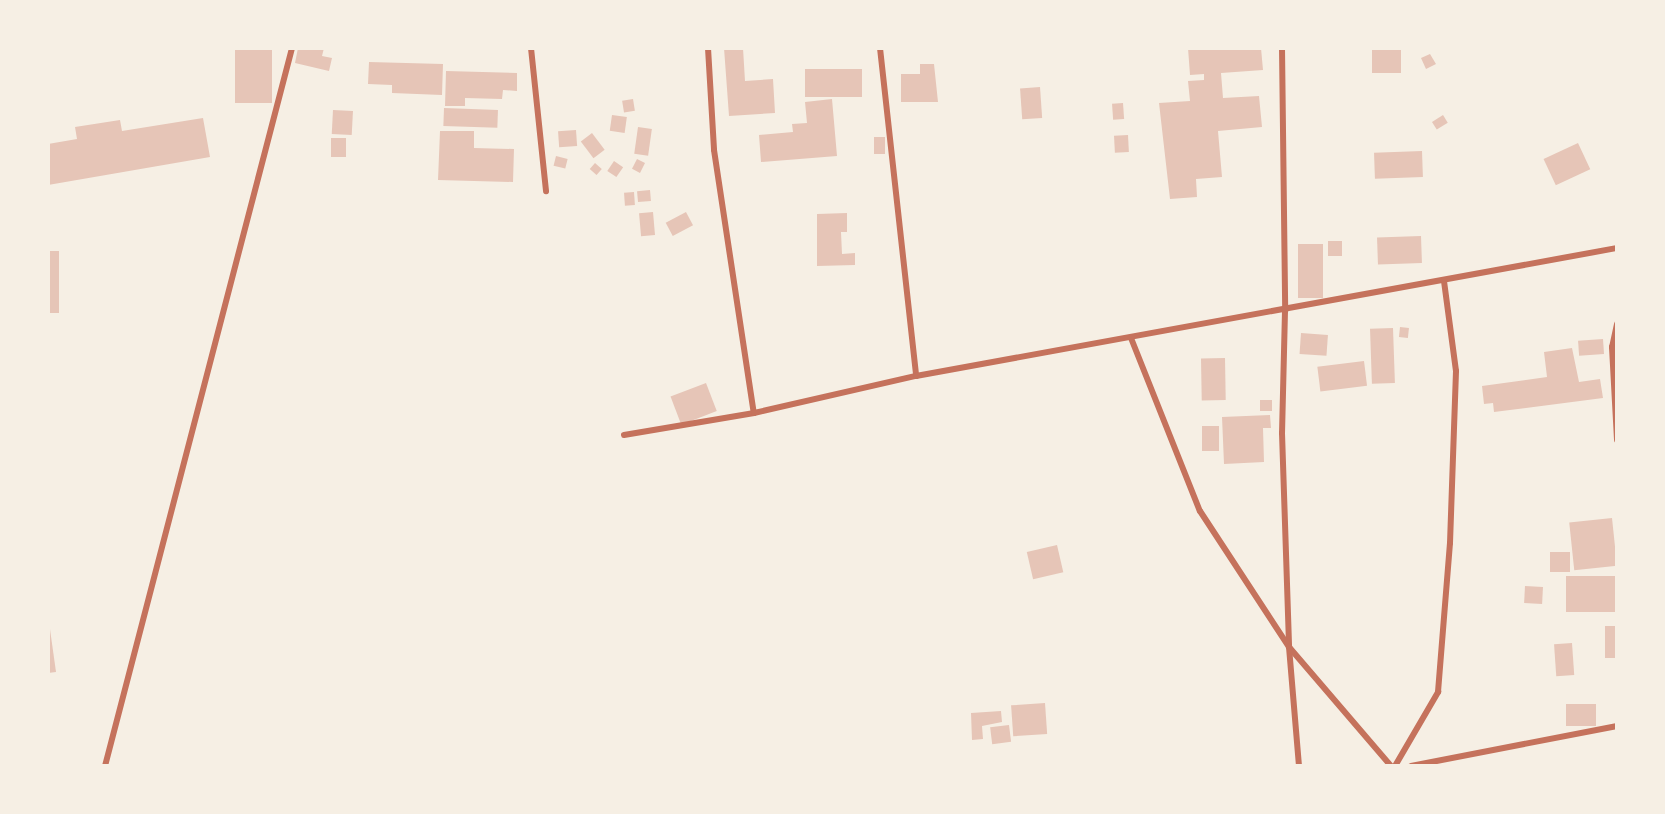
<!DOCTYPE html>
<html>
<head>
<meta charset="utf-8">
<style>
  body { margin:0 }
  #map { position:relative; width:1665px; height:814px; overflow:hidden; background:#f6efe4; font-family:"Titillium Web",sans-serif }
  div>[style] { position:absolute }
  .building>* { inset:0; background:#e6c5b7; transform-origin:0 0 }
  .minor>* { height:6px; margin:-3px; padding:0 3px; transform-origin:3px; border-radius:3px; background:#c5725c }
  span { translate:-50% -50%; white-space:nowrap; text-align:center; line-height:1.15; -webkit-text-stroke:6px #f6efe4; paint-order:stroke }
  .frame { position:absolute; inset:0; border:50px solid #f6efe4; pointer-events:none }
</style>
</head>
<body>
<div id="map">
  <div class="building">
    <i style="left:235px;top:48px;width:37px;height:55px"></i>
    <i style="clip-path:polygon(298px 48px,324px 48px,322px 56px,332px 58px,329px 71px,295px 63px)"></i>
    <i style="clip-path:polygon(724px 48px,743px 48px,745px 81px,773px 79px,775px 113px,729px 116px)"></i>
    <i style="clip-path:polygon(1188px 48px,1261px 48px,1263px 70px,1221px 73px,1223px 98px,1259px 96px,1262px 127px,1218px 131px,1222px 177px,1196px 179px,1197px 197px,1170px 199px,1159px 103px,1190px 101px,1188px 81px,1204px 80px,1204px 74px,1190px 75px)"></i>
    <i style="left:1372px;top:48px;width:29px;height:25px"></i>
    <i style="clip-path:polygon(1430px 54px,1436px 64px,1426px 69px,1421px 58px)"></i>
    <i style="clip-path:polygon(369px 62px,443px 64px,442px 95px,392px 93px,392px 85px,368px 84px)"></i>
    <i style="clip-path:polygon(920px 64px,934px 64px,938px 102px,901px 102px,901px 74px,920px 74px)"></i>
    <i style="left:805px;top:69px;width:57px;height:28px"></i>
    <i style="clip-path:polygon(446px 71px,517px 73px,517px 91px,503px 90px,502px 99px,465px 98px,465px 106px,445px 106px)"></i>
    <i style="left:1040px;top:87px;width:31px;height:20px;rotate:86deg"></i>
    <i style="left:633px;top:99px;width:12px;height:11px;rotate:81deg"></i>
    <i style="clip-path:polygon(832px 99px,837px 156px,761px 162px,759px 135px,793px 132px,792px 124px,807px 123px,805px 102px)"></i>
    <i style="left:1123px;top:103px;width:16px;height:11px;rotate:86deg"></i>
    <i style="left:444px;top:108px;width:54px;height:18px;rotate:2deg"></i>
    <i style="left:333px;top:110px;width:20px;height:24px;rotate:3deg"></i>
    <i style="left:612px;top:115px;width:15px;height:16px;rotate:8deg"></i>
    <i style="left:1443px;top:115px;width:9px;height:13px;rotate:58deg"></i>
    <i style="clip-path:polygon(203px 118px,210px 157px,48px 185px,48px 144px,77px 139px,75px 127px,120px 120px,122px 131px)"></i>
    <i style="left:638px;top:127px;width:14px;height:27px;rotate:8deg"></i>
    <i style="left:576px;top:130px;width:16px;height:18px;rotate:86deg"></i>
    <i style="clip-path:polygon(440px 131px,474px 131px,474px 148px,514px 149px,513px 182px,438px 180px)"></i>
    <i style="left:592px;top:133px;width:21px;height:14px;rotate:53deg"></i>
    <i style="left:1128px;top:135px;width:17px;height:14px;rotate:87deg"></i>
    <i style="left:874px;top:137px;width:11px;height:17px"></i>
    <i style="left:331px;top:138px;width:15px;height:19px"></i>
    <i style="left:1578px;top:143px;width:29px;height:38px;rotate:65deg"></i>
    <i style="left:1422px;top:151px;width:26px;height:48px;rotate:88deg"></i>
    <i style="left:556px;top:156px;width:12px;height:10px;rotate:14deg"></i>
    <i style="left:637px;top:159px;width:9px;height:11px;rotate:27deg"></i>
    <i style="left:614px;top:161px;width:11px;height:12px;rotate:34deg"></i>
    <i style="left:595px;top:163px;width:9px;height:8px;rotate:41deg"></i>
    <i style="left:650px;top:190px;width:11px;height:13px;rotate:85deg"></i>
    <i style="left:634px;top:192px;width:13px;height:10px;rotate:86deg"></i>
    <i style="left:653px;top:212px;width:23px;height:14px;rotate:85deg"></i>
    <i style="left:686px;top:212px;width:15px;height:23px;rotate:62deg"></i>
    <i style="clip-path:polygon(847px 213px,847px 232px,841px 232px,842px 254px,855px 253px,855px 265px,817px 266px,817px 214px)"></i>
    <i style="left:1421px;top:236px;width:27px;height:44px;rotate:88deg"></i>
    <i style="left:1328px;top:241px;width:14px;height:15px"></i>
    <i style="left:1298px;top:244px;width:25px;height:54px"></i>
    <i style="left:48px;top:251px;width:11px;height:62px"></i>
    <i style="left:1400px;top:327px;width:9px;height:10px;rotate:6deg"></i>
    <i style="left:1393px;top:328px;width:55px;height:23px;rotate:88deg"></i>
    <i style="left:1301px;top:333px;width:27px;height:21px;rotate:4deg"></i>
    <i style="left:1603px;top:339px;width:15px;height:25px;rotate:86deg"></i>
    <i style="clip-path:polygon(1572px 348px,1579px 382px,1600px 379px,1603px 398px,1494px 412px,1493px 403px,1484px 404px,1482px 386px,1547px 377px,1544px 352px)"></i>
    <i style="left:1225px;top:358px;width:42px;height:24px;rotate:89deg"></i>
    <i style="left:1364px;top:361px;width:25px;height:47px;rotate:83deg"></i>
    <i style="left:706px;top:383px;width:30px;height:38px;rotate:69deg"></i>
    <i style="left:1260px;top:400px;width:12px;height:11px"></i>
    <i style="clip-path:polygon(1270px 415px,1271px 428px,1263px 428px,1264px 462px,1224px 464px,1222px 417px)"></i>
    <i style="left:1202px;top:426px;width:17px;height:25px"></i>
    <i style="left:1612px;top:518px;width:48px;height:43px;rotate:84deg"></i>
    <i style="left:1057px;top:545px;width:28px;height:31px;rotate:77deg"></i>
    <i style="left:1550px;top:552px;width:20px;height:20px"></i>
    <i style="left:1617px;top:576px;width:36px;height:51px;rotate:90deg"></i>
    <i style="left:1525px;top:586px;width:18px;height:17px;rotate:3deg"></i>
    <i style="clip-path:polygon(48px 615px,56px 672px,48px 673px)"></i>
    <i style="left:1605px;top:626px;width:12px;height:32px"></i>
    <i style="left:1572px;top:643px;width:32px;height:18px;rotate:86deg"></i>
    <i style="left:1045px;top:703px;width:31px;height:34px;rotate:86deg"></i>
    <i style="left:1566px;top:704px;width:30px;height:22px"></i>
    <i style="clip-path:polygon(1001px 711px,1002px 722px,982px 726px,983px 739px,972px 740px,971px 713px)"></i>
    <i style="left:1009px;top:725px;width:17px;height:19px;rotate:83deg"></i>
  </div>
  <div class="minor">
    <i style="left:531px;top:48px;width:144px;rotate:84deg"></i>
    <i style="left:708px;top:48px;width:102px;rotate:86.6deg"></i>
    <i style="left:714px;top:150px;width:266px;rotate:81.4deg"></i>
    <i style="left:880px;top:48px;width:330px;rotate:83.7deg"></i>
    <i style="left:1282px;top:48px;width:263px;rotate:89.3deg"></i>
    <i style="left:1285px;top:311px;width:122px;rotate:91.4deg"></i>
    <i style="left:1282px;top:433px;width:214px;rotate:88.1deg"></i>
    <i style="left:1289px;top:647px;width:119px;rotate:85.2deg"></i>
    <i style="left:1617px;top:324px;width:24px;rotate:102deg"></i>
    <i style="left:1612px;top:347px;width:93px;rotate:86.9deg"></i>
    <i style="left:1131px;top:338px;width:186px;rotate:68.3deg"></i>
    <i style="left:1200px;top:511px;width:163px;rotate:56.8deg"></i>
    <i style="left:1289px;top:647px;width:157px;rotate:49.4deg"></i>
    <i style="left:624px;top:435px;width:132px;rotate:-9.6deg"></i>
    <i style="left:754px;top:413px;width:166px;rotate:-12.9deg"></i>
    <i style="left:916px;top:376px;width:713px;rotate:-10.35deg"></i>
    <i style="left:105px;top:766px;width:742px;rotate:-75.4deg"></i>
    <i style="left:1395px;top:766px;width:86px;rotate:-59.8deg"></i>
    <i style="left:1438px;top:692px;width:149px;rotate:-85.4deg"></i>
    <i style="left:1450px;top:543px;width:172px;rotate:-88deg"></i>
    <i style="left:1456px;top:371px;width:91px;rotate:-97.6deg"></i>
    <i style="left:1411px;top:766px;width:210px;rotate:-11deg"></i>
  </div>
  <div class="frame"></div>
</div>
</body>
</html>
